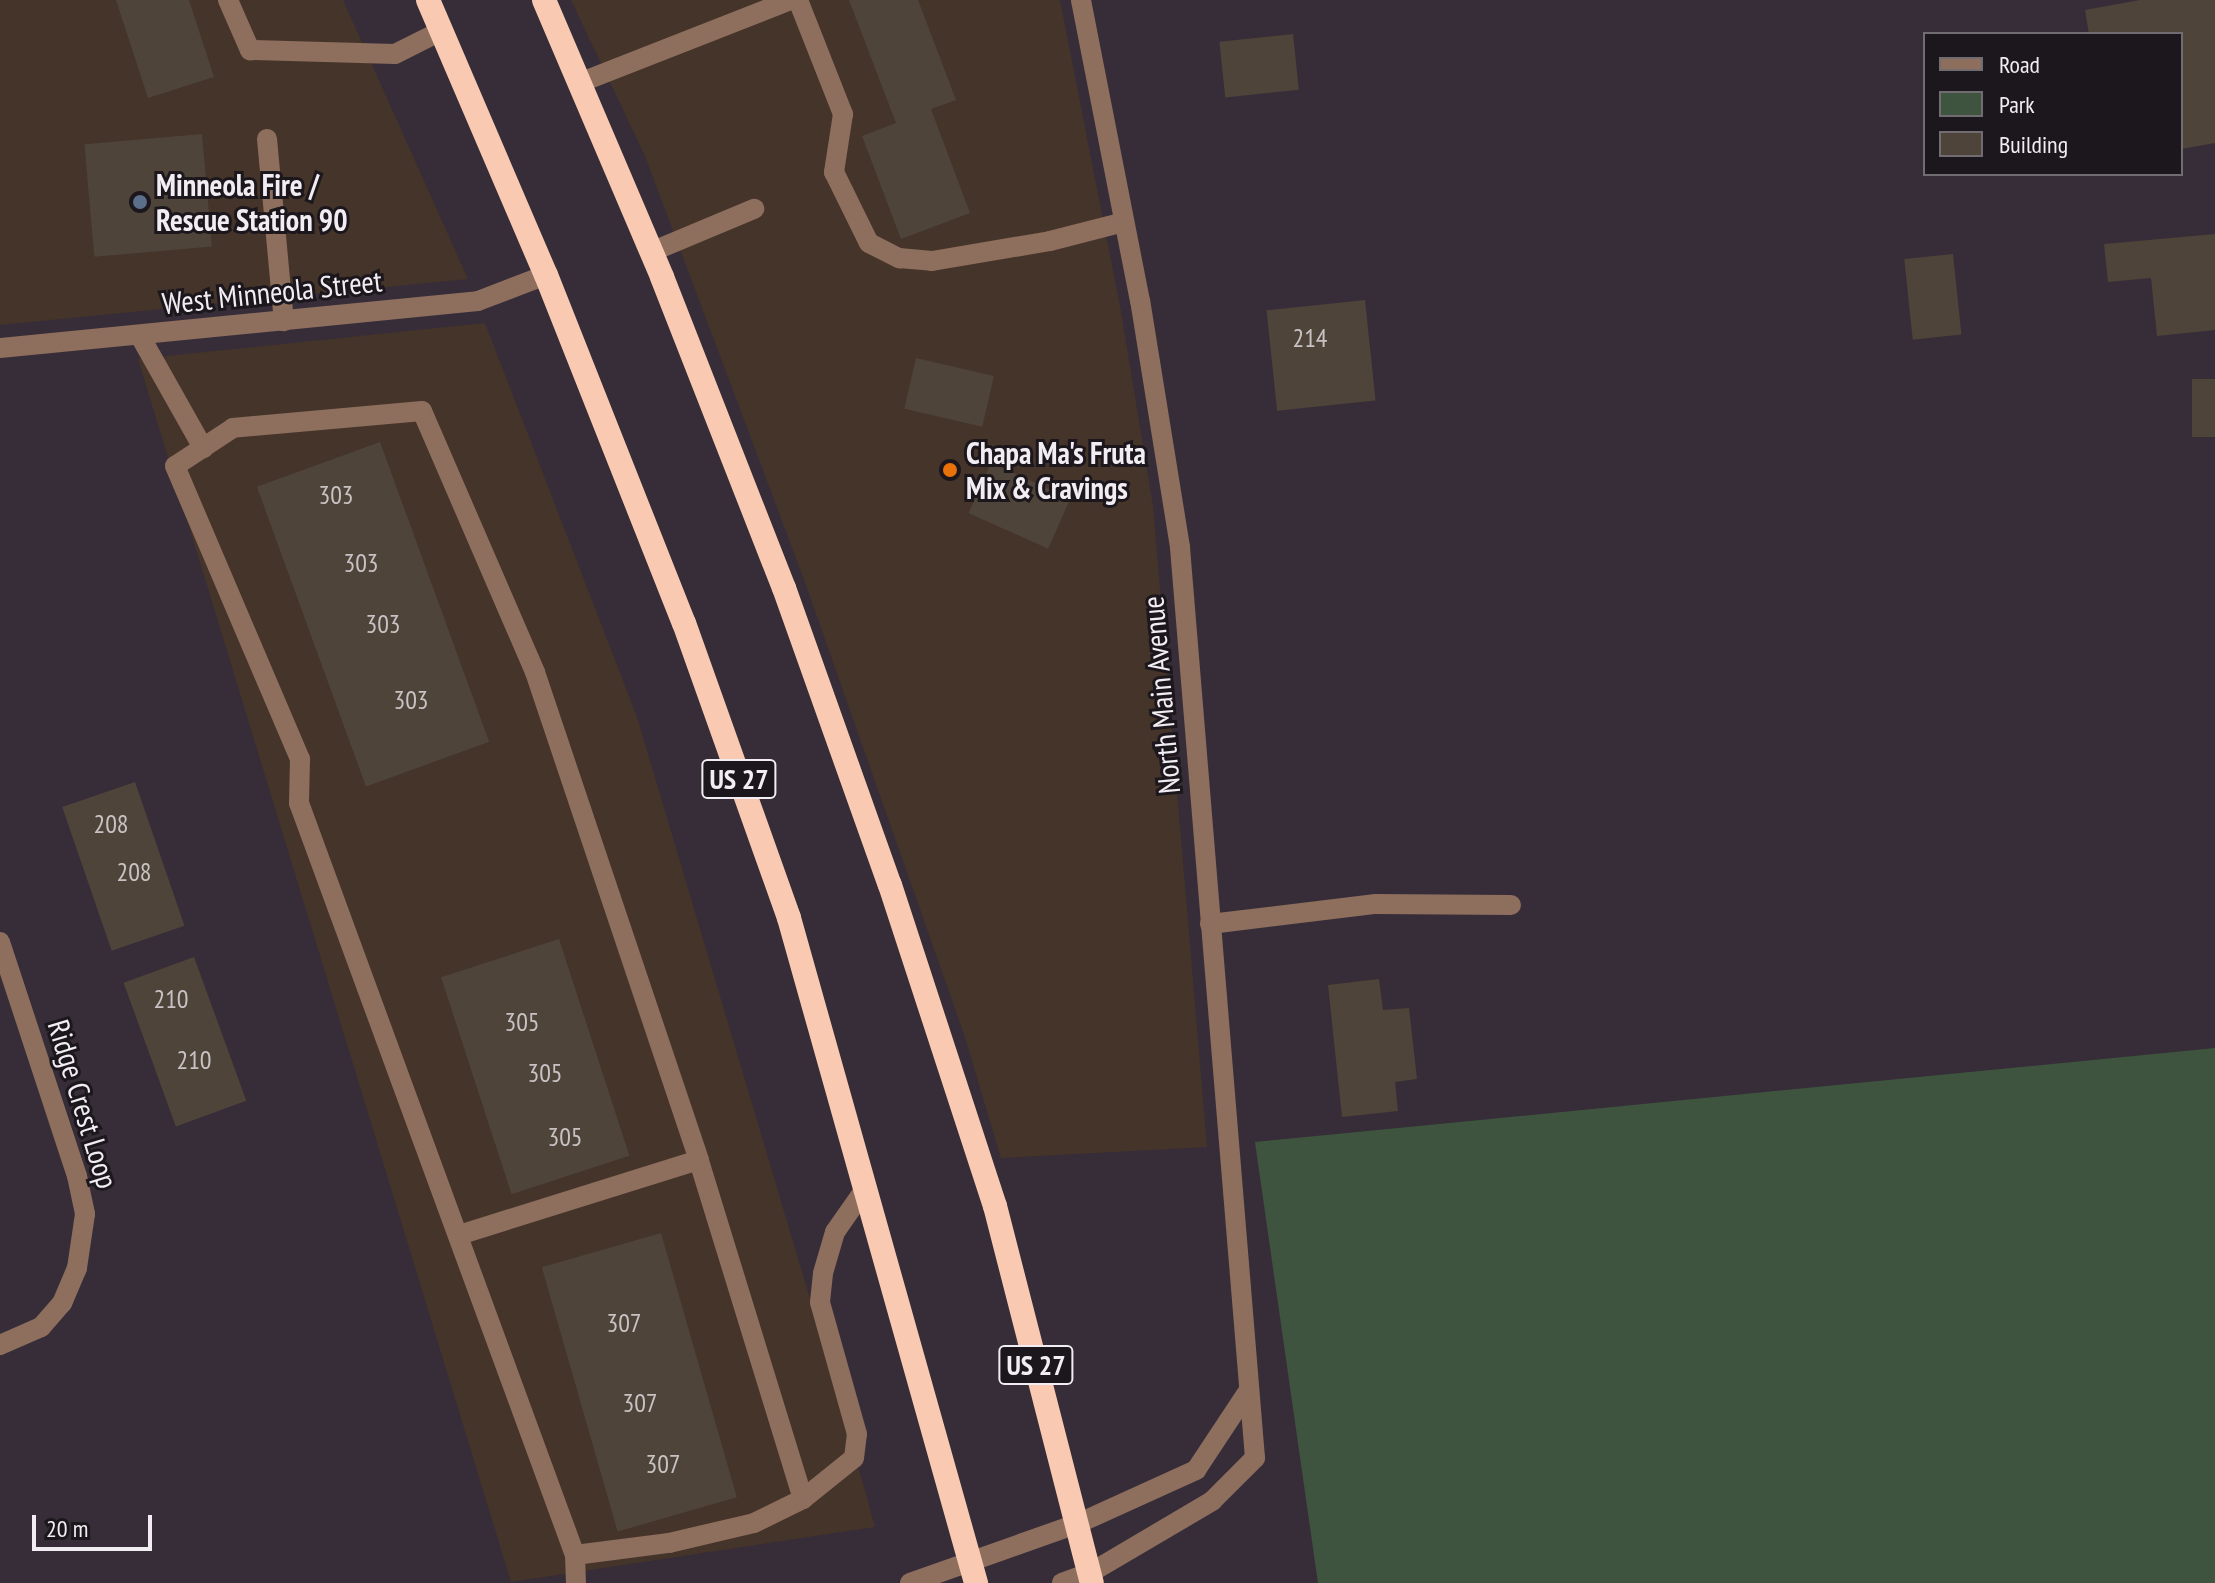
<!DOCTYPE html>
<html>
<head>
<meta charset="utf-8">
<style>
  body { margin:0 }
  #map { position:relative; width:2215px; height:1583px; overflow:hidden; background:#362d38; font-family:"PT Sans Narrow",sans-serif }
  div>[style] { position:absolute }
  .commercial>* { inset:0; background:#45342a }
  .green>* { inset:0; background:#3e543f }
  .building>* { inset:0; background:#4e4439; transform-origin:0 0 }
  .minor>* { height:20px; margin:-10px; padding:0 10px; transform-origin:10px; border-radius:10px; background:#8e6e5d }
  .highway>* { height:24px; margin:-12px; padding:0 12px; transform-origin:12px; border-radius:12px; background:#f9cab1 }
  .dots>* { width:22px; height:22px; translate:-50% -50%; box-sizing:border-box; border:4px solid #1b171c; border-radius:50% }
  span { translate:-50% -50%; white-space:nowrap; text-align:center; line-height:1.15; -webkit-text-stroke:6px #1b171c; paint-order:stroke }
  .number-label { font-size:26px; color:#c9c2c4 }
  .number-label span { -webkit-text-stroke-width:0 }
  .shield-label span { padding:2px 6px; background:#1b171c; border:2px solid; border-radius:6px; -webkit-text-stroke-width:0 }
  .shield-label { font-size:28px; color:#f2ecf3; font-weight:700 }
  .poi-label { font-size:30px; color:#f2ecf3; font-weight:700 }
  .left { translate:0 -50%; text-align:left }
  .street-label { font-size:30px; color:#f2ecf3 }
  .legend { position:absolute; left:1923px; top:32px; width:260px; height:144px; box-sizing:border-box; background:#1b171c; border:2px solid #716c72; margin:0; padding:10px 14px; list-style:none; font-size:24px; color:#f2ecf3 }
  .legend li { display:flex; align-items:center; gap:16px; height:40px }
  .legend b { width:40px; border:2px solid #716c72 }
  .scale { position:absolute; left:32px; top:1515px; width:120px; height:36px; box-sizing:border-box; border:4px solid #f2ecf3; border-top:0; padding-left:10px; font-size:24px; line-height:28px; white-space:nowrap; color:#f2ecf3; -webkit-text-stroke:6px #1b171c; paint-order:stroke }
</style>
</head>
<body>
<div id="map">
  <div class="commercial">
    <i style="clip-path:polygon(0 0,343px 0,468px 279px,0 325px)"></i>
    <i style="clip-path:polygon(571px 0,1060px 0,1120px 306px,1153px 506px,1207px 1147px,1001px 1158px,964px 1034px,802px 574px,645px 156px)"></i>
    <i style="clip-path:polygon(485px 323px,637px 717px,836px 1386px,875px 1527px,511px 1582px,138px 359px)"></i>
  </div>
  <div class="green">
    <i style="clip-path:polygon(2215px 1048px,2215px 1583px,1318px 1583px,1255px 1142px)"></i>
  </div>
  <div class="building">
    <i style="clip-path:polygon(116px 0,189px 0,214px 77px,148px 98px)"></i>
    <i style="clip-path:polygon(849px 0,918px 0,956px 100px,931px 109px,970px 213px,901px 239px,862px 136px,896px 123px)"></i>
    <i style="clip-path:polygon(2140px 0,2215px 0,2215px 143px,2181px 149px,2181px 34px,2089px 34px,2085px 10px)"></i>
    <i style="left:1293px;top:34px;width:56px;height:74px;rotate:84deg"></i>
    <i style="left:202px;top:134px;width:113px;height:118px;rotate:85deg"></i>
    <i style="clip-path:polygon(2215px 234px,2215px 330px,2157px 336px,2151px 278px,2108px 282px,2104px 244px)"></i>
    <i style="left:1953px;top:254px;width:81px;height:49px;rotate:84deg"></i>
    <i style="left:1365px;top:300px;width:101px;height:99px;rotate:84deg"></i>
    <i style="left:916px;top:358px;width:80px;height:52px;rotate:13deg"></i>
    <i style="left:2215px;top:379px;width:58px;height:23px;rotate:90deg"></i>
    <i style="left:380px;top:442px;width:319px;height:131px;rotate:70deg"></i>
    <i style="left:991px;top:463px;width:87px;height:55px;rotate:24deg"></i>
    <i style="left:135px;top:782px;width:152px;height:77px;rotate:71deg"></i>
    <i style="left:559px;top:939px;width:228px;height:124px;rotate:72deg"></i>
    <i style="left:194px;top:957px;width:153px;height:75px;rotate:70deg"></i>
    <i style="clip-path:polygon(1379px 979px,1383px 1010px,1409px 1008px,1417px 1079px,1395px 1082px,1398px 1111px,1342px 1117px,1328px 985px)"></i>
    <i style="left:661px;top:1233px;width:275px;height:124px;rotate:74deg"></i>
  </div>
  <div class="minor">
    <i style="left:228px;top:0;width:55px;rotate:66.3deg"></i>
    <i style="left:250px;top:50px;width:145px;rotate:1.6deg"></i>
    <i style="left:395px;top:54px;width:51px;rotate:-26.6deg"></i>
    <i style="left:798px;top:0;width:123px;rotate:68.5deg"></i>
    <i style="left:843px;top:114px;width:59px;rotate:98.8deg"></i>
    <i style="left:834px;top:172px;width:79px;rotate:63.8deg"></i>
    <i style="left:869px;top:243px;width:34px;rotate:27deg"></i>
    <i style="left:899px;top:258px;width:33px;rotate:5deg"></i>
    <i style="left:932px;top:261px;width:120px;rotate:-9.6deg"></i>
    <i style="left:1050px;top:241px;width:76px;rotate:-14.4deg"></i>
    <i style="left:579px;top:83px;width:228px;rotate:-21.4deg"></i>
    <i style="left:267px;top:139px;width:183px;rotate:84.7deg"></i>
    <i style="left:651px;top:252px;width:112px;rotate:-22.7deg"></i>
    <i style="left:140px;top:336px;width:129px;rotate:60.6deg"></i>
    <i style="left:0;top:348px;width:480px;rotate:-5.6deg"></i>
    <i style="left:478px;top:301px;width:73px;rotate:-20.9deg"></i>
    <i style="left:1210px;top:924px;width:167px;rotate:-6.9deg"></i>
    <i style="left:1376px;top:904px;width:135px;rotate:0.4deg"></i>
    <i style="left:0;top:942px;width:246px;rotate:71.8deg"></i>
    <i style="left:77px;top:1176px;width:39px;rotate:78deg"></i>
    <i style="left:85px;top:1214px;width:55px;rotate:98.4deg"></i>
    <i style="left:77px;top:1268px;width:38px;rotate:113deg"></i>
    <i style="left:62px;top:1303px;width:32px;rotate:131deg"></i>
    <i style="left:41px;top:1327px;width:45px;rotate:156.3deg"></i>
    <i style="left:459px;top:1235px;width:251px;rotate:-17.4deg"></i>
    <i style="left:803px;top:1499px;width:355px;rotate:-107.1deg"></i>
    <i style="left:699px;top:1160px;width:515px;rotate:-108.58deg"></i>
    <i style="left:535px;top:672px;width:284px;rotate:-113.4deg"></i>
    <i style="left:422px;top:411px;width:190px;rotate:174.9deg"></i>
    <i style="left:233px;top:428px;width:69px;rotate:146.8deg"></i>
    <i style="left:175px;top:466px;width:319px;rotate:66.9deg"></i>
    <i style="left:300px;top:759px;width:44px;rotate:91.3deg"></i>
    <i style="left:299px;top:803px;width:801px;rotate:69.85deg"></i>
    <i style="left:575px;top:1555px;width:95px;rotate:-7.3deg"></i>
    <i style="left:669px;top:1543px;width:87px;rotate:-13.2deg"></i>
    <i style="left:754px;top:1523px;width:55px;rotate:-26.1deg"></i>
    <i style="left:803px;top:1499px;width:65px;rotate:-38.8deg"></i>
    <i style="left:854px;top:1458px;width:24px;rotate:-83deg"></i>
    <i style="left:857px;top:1434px;width:137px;rotate:-105.7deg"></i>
    <i style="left:820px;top:1302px;width:29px;rotate:-84deg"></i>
    <i style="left:823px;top:1273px;width:43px;rotate:-73.7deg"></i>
    <i style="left:835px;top:1232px;width:52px;rotate:-55.1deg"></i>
    <i style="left:575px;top:1555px;width:28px;rotate:88deg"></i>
    <i style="left:910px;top:1583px;width:177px;rotate:-19.5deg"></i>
    <i style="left:1077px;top:1524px;width:131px;rotate:-24.4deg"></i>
    <i style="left:1196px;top:1470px;width:92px;rotate:-56.5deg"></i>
    <i style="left:1062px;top:1583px;width:30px;rotate:-20deg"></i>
    <i style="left:1090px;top:1573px;width:142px;rotate:-30.5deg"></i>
    <i style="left:1212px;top:1501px;width:61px;rotate:-45deg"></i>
    <i style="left:1255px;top:1458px;width:914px;rotate:-94.71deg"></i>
    <i style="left:1180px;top:547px;width:249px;rotate:-99.2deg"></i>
    <i style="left:1140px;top:301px;width:307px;rotate:-101.1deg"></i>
  </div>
  <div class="highway">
    <i style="left:428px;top:0;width:299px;rotate:66.8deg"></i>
    <i style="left:546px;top:275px;width:374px;rotate:68.4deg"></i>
    <i style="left:684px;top:623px;width:313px;rotate:70.4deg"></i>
    <i style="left:789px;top:918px;width:691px;rotate:74.29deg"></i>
    <i style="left:544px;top:0;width:301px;rotate:66.9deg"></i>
    <i style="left:662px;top:277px;width:334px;rotate:68.6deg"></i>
    <i style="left:784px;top:588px;width:315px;rotate:70.4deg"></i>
    <i style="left:890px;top:885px;width:338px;rotate:71.9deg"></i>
    <i style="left:995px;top:1206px;width:389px;rotate:75.6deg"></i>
  </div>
  <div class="dots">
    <i style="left:140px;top:202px;background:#5c6f8a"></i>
    <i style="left:950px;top:470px;background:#e8710a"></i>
  </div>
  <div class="number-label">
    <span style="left:1310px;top:338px">214</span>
    <span style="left:336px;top:495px">303</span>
    <span style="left:361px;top:563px">303</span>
    <span style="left:383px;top:624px">303</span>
    <span style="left:411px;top:700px">303</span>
    <span style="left:111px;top:824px">208</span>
    <span style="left:134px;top:872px">208</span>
    <span style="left:171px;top:999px">210</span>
    <span style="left:522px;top:1022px">305</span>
    <span style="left:194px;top:1060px">210</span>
    <span style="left:545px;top:1073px">305</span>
    <span style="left:565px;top:1137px">305</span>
    <span style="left:624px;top:1323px">307</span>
    <span style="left:640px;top:1403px">307</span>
    <span style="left:663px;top:1464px">307</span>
  </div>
  <div class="shield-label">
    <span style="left:739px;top:779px">US 27</span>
    <span style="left:1036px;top:1365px">US 27</span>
  </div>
  <div class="poi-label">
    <span class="left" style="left:156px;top:202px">Minneola Fire /<br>Rescue Station 90</span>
    <span class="left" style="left:966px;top:470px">Chapa Ma's Fruta<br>Mix &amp; Cravings</span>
  </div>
  <div class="street-label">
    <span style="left:272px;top:292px;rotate:-6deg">West Minneola Street</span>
    <span style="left:1161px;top:695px;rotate:-95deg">North Main Avenue</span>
    <span style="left:83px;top:1104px;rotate:73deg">Ridge Crest Loop</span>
  </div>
  <ul class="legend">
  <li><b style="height:10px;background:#8e6e5d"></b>Road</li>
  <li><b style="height:22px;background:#3e543f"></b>Park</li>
  <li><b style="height:22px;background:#4e4439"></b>Building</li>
  </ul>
  <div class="scale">20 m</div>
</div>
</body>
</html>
